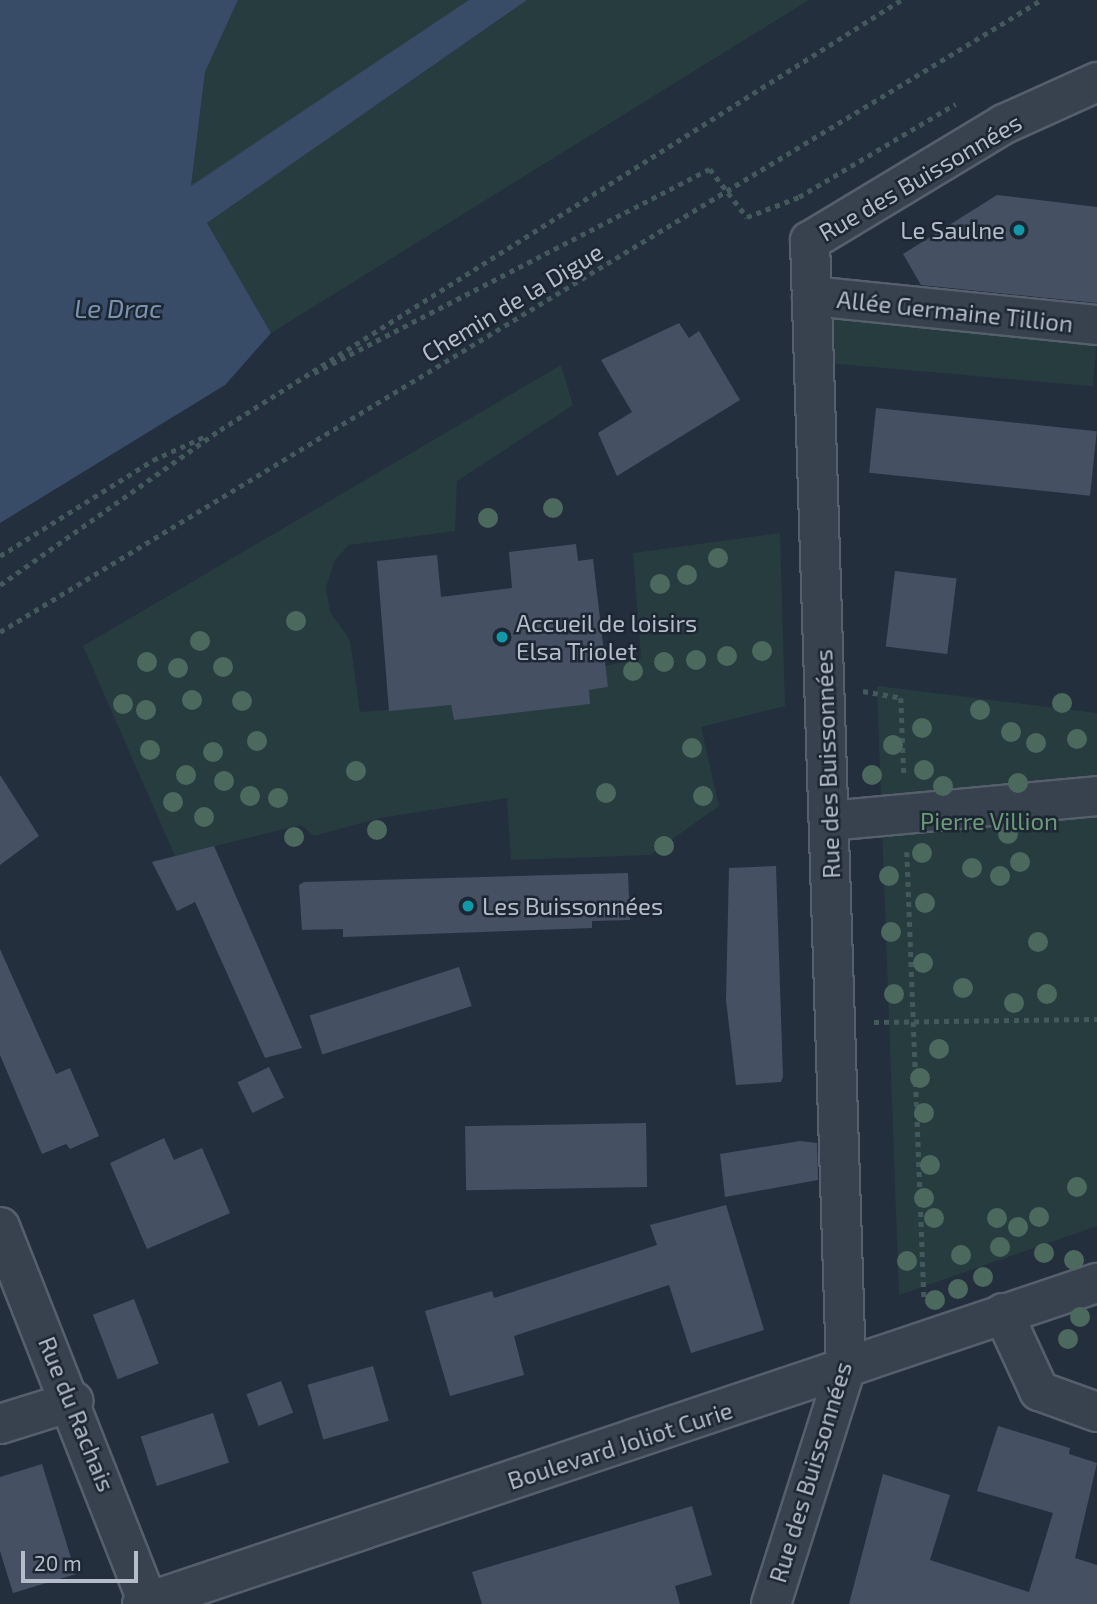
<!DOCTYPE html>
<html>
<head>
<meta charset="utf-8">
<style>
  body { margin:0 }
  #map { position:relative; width:1097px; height:1604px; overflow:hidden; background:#242f3e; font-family:"Exo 2",sans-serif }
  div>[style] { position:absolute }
  .green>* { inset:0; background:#263c3f; transform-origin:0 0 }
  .water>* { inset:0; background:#394c67 }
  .building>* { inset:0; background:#455162; transform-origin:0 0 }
  .path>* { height:4.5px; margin-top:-2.25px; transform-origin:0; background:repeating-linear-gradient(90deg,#44595c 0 5px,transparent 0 10px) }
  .roads { filter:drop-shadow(2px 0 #565f6c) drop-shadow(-2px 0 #565f6c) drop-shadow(0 2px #565f6c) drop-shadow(0 -2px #565f6c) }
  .minor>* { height:38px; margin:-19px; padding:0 19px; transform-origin:19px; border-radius:19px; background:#38414e }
  .trees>* { width:20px; height:20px; margin:-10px; border-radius:50%; background:#4b6a5d }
  .dots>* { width:19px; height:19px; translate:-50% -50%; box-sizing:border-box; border:4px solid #1d2633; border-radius:50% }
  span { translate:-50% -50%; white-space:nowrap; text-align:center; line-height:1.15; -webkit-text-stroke:5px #1d2633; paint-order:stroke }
  .street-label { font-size:24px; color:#b4bcc9 }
  .poi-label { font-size:24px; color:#b4bcc9 }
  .right { translate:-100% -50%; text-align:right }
  .left { translate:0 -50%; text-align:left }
  .park-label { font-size:24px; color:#6b9a76 }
  .water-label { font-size:26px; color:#7c92b1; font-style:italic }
  .scale { position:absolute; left:21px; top:1551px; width:117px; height:32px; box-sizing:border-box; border:4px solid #b4bcc9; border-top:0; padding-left:9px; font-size:21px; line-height:24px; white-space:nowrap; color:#b4bcc9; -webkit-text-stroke:5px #1d2633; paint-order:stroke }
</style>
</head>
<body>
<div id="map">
  <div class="green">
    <i style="clip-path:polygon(238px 0,469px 0,191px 187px,205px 72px)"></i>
    <i style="clip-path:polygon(527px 0,809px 0,271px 333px,207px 223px)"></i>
    <i style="left:829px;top:316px;width:269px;height:47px;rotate:5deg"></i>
    <i style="clip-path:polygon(561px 365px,573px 405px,457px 481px,455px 531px,349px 545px,335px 560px,326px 587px,330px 612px,350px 640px,360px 712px,451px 705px,454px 720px,589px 704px,589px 690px,608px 687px,605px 666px,641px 658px,633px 553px,780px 533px,785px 706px,701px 727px,719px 806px,650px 855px,511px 860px,507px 798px,380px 818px,314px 836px,301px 825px,175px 856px,83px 646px)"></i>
    <i style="clip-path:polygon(877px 686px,1097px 713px,1097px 1226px,899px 1295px)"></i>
  </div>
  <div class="water">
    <i style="clip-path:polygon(0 0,238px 0,205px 72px,191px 186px,469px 0,527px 0,207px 223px,271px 333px,225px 385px,0 523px)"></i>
  </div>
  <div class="building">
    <i style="clip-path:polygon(997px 195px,1097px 207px,1097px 303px,921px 285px,903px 254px)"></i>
    <i style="clip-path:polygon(679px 323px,689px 338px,699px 331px,740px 400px,617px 476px,598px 433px,632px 412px,601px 360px)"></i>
    <i style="left:876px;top:408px;width:222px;height:65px;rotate:6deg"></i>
    <i style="clip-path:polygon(576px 544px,578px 561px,593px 559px,608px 687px,589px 690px,590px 704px,454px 720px,451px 705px,389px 711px,377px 561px,437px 555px,441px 597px,512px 588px,509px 552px)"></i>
    <i style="left:895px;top:571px;width:62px;height:76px;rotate:7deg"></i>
    <i style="clip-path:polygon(0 775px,39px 836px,0 865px)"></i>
    <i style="clip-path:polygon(214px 846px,252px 933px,302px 1048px,265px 1058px,195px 902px,177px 911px,152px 862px)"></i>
    <i style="clip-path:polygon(776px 866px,783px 1077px,781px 1082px,736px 1085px,726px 1000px,729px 868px)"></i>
    <i style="clip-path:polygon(628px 873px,630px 920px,592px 921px,592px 928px,343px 937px,343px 929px,302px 930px,299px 885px,304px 882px)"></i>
    <i style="clip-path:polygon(0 949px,56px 1074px,70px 1068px,99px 1136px,70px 1149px,66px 1144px,42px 1154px,0 1055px)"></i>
    <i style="left:459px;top:967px;width:41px;height:157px;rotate:72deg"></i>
    <i style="left:269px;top:1067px;width:34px;height:35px;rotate:64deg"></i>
    <i style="left:646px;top:1123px;width:64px;height:181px;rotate:89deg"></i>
    <i style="clip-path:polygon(164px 1138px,174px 1160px,202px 1148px,230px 1213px,147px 1249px,110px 1163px)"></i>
    <i style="clip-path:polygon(800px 1141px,817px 1143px,818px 1180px,725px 1197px,720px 1154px)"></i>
    <i style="clip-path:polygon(726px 1205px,764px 1330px,691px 1353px,669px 1285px,514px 1336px,524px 1375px,450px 1396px,425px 1311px,492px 1291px,494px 1298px,657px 1245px,650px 1225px)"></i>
    <i style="left:134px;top:1299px;width:69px;height:44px;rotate:69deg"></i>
    <i style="left:373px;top:1366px;width:57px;height:68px;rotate:74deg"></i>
    <i style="left:281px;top:1381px;width:34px;height:37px;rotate:69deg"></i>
    <i style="left:213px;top:1413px;width:52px;height:76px;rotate:72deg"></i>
    <i style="clip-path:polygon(998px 1426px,1070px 1448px,1069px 1454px,1097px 1463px,1075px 1558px,1097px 1565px,1097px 1604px,849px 1604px,883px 1474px,950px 1495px,930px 1560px,1029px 1592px,1053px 1513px,977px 1491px)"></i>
    <i style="clip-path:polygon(42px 1464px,76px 1574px,13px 1593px,0 1551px,0 1477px)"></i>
    <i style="clip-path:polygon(692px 1506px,712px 1575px,675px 1586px,680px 1604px,482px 1604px,472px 1572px)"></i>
  </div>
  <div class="path">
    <i style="left:314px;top:373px;width:445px;rotate:-27.3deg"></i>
    <i style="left:710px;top:169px;width:61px;rotate:52.4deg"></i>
    <i style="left:747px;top:217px;width:56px;rotate:-21deg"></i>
    <i style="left:799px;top:197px;width:182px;rotate:-30.8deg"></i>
    <i style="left:0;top:556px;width:181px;rotate:-32.1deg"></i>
    <i style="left:153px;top:460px;width:58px;rotate:-24.4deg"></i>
    <i style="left:0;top:585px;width:269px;rotate:-35.2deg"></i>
    <i style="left:220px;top:430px;width:805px;rotate:-32.27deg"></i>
    <i style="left:0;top:632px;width:1218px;rotate:-31.26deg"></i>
    <i style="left:863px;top:691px;width:39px;rotate:10deg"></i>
    <i style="left:901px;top:698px;width:79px;rotate:87.8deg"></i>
    <i style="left:907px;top:852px;width:450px;rotate:87.8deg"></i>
    <i style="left:874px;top:1022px;width:223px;rotate:-0.8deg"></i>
  </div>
  <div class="roads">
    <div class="minor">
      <i style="left:812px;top:296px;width:286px;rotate:5.8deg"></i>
      <i style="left:829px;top:821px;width:269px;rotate:-5.3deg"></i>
      <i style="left:0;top:1227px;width:403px;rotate:68.5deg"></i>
      <i style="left:1003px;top:1313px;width:86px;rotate:65.2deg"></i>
      <i style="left:1039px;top:1391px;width:62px;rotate:19.9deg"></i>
      <i style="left:0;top:1424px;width:77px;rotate:-17.3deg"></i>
      <i style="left:142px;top:1604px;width:1008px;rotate:-18.58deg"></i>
      <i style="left:771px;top:1604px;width:248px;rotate:-72.4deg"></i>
      <i style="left:846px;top:1368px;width:1128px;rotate:-91.83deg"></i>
      <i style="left:810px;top:241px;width:227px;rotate:-31.1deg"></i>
      <i style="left:1004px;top:124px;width:102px;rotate:-24.3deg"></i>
    </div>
  </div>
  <div class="trees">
    <i style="left:553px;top:508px"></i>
    <i style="left:488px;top:518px"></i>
    <i style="left:718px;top:558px"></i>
    <i style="left:687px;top:575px"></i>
    <i style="left:660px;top:584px"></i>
    <i style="left:296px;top:621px"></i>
    <i style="left:200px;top:641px"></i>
    <i style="left:762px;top:651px"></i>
    <i style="left:727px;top:656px"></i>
    <i style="left:696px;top:660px"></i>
    <i style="left:147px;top:662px"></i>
    <i style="left:664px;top:662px"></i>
    <i style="left:223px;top:667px"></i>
    <i style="left:178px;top:668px"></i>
    <i style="left:633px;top:671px"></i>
    <i style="left:192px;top:700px"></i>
    <i style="left:242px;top:701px"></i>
    <i style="left:1062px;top:703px"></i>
    <i style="left:123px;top:704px"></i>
    <i style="left:146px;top:710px"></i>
    <i style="left:980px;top:710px"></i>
    <i style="left:922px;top:728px"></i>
    <i style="left:1011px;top:732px"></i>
    <i style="left:1077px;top:739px"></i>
    <i style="left:257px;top:741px"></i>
    <i style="left:1036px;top:743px"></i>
    <i style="left:893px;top:745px"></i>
    <i style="left:692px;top:748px"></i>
    <i style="left:150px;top:750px"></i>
    <i style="left:213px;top:752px"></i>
    <i style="left:924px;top:770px"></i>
    <i style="left:356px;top:771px"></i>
    <i style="left:186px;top:775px"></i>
    <i style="left:872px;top:775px"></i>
    <i style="left:224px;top:781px"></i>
    <i style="left:1018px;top:783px"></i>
    <i style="left:943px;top:786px"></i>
    <i style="left:606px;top:793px"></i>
    <i style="left:250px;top:796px"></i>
    <i style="left:703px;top:796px"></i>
    <i style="left:278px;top:798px"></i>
    <i style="left:173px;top:802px"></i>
    <i style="left:204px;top:817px"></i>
    <i style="left:377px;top:830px"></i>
    <i style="left:1008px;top:834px"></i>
    <i style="left:294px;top:837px"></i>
    <i style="left:664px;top:846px"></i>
    <i style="left:922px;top:853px"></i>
    <i style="left:1020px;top:862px"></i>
    <i style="left:972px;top:868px"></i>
    <i style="left:889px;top:876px"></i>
    <i style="left:1000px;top:876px"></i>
    <i style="left:925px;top:903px"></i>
    <i style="left:891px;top:932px"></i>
    <i style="left:1038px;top:942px"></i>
    <i style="left:923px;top:963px"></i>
    <i style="left:963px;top:988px"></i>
    <i style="left:894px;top:994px"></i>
    <i style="left:1047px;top:994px"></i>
    <i style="left:1014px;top:1003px"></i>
    <i style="left:939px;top:1049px"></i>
    <i style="left:920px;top:1078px"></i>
    <i style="left:924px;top:1113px"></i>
    <i style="left:930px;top:1165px"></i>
    <i style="left:1077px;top:1187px"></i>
    <i style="left:924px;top:1198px"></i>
    <i style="left:1039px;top:1217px"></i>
    <i style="left:934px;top:1218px"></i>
    <i style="left:997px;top:1218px"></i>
    <i style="left:1018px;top:1227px"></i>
    <i style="left:1000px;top:1247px"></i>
    <i style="left:1044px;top:1253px"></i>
    <i style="left:961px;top:1255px"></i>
    <i style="left:1074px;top:1260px"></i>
    <i style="left:907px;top:1261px"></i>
    <i style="left:983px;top:1277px"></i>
    <i style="left:958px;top:1289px"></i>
    <i style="left:935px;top:1300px"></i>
    <i style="left:1080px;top:1317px"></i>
    <i style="left:1068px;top:1339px"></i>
  </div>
  <div class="dots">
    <i style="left:1019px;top:230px;background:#0f9aa8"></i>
    <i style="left:502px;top:637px;background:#0f9aa8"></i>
    <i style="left:468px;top:906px;background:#0f9aa8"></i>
  </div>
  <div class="street-label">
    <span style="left:920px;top:177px;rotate:-30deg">Rue des Buissonnées</span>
    <span style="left:512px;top:302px;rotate:-31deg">Chemin de la Digue</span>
    <span style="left:955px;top:311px;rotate:6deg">Allée Germaine Tillion</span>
    <span style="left:827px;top:764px;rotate:-92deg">Rue des Buissonnées</span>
    <span style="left:77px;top:1414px;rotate:68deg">Rue du Rachais</span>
    <span style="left:620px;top:1445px;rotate:-18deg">Boulevard Joliot Curie</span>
    <span style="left:810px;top:1472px;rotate:-73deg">Rue des Buissonnées</span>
  </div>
  <div class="poi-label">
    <span class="right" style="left:1005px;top:230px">Le Saulne</span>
    <span class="left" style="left:516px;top:637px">Accueil de loisirs<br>Elsa Triolet</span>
    <span class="left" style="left:482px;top:906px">Les Buissonnées</span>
  </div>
  <div class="park-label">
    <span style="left:989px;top:821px">Pierre Villion</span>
  </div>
  <div class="water-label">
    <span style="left:118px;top:308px">Le Drac</span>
  </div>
  <div class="scale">20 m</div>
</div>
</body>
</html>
